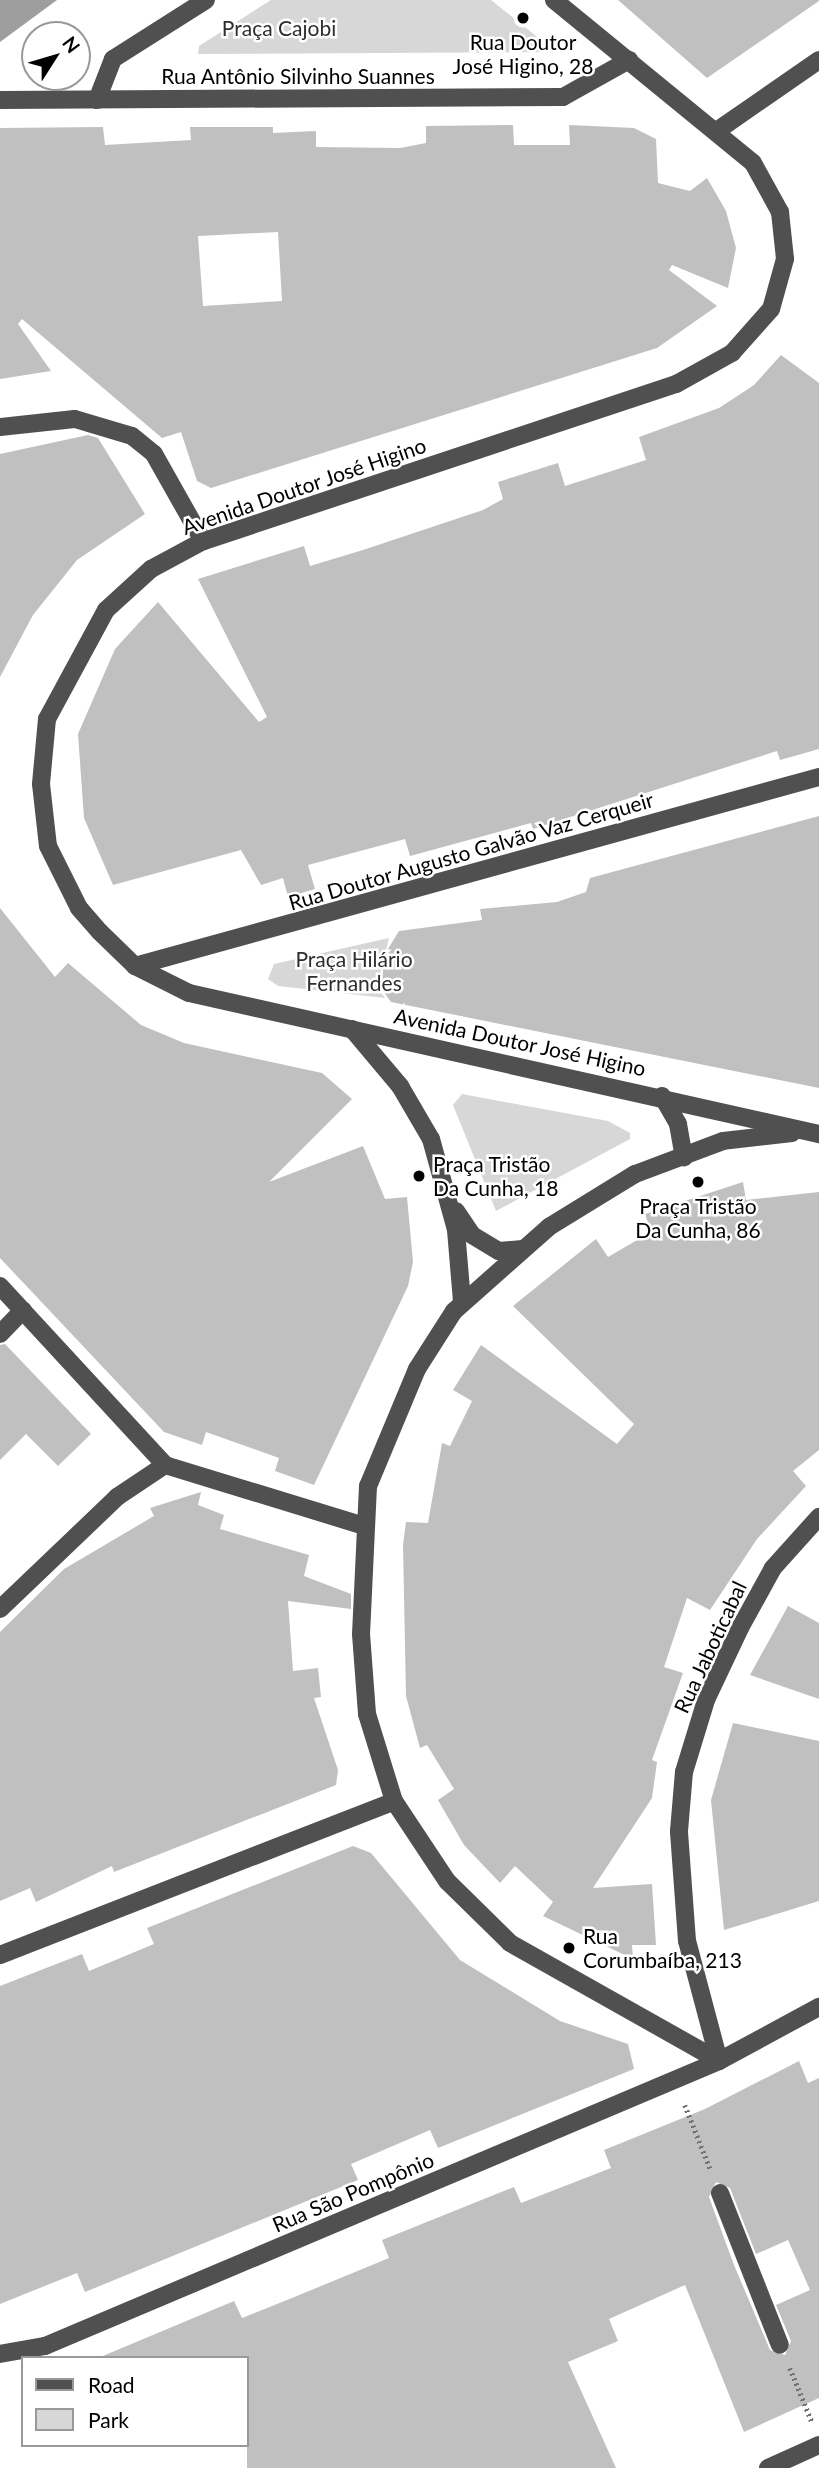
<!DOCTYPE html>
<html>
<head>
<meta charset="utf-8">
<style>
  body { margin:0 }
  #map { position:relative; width:819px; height:2468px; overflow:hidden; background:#fff; font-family:Lato,sans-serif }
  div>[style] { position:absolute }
  .green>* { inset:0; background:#d7d7d7 }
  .water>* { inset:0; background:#9e9e9e }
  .building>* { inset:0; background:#c0c0c0 }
  .path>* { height:4.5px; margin-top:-2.25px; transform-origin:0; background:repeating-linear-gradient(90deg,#727272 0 2px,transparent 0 5.5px) }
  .minor>* { height:18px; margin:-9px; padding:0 9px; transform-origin:9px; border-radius:9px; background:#505050 }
  .dots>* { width:19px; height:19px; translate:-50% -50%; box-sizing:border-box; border:4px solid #fff; border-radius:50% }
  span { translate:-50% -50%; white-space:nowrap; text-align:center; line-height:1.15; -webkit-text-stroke:5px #fff; paint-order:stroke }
  .park-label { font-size:21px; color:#2e2e2e }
  .poi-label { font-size:21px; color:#000 }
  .left { translate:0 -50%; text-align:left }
  .street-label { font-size:21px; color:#000 }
  .legend { position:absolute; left:21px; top:2356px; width:228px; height:91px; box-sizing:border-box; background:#fff; border:2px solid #999; margin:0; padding:9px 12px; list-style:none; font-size:21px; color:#000 }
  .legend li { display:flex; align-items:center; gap:14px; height:35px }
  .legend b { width:35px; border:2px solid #999 }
  .north { position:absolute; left:21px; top:21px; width:70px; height:70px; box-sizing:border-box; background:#fff; border:2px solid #999; border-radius:50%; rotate:53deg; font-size:19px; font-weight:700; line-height:28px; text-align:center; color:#000 }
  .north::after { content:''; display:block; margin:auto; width:24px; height:32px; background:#000; clip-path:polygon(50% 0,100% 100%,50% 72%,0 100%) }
</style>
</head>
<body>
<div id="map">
  <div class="green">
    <i style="clip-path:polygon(271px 0,491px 0,556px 52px,198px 54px,199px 46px)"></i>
    <i style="clip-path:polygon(389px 938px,377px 987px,385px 998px,278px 986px,268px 979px,274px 964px)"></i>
    <i style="clip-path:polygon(462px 1094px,608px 1121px,630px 1133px,630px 1139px,496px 1211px,453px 1105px)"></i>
  </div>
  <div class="water">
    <i style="clip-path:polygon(0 0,57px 0,0 42px)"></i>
  </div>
  <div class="building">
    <i style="clip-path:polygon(618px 0,819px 0,819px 1px,707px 78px)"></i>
    <i style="clip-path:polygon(evenodd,513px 125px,514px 145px,570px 145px,569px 125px,634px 128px,656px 139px,658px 183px,690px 191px,707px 178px,726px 211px,736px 248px,728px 288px,672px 265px,669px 270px,717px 306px,657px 348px,211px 488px,197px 481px,181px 432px,162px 438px,22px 319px,18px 324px,51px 371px,0 379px,0 128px,103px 127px,105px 145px,191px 140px,190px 127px,273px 127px,273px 133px,316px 131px,316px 147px,400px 148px,426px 143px,426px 126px,513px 125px,278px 232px,282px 301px,203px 306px,198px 236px,278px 232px)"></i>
    <i style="clip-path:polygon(781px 355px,819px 383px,819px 749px,780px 760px,777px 751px,533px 829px,531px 823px,410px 856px,405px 839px,308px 865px,315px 889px,288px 897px,283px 878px,261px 885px,241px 850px,113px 885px,84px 818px,78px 734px,115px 649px,158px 602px,259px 722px,267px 717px,198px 579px,304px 546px,310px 566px,363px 550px,483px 510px,503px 499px,498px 482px,558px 463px,565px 486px,646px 460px,639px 437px,719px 408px,754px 385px)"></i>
    <i style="clip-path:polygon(88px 435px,98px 438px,145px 514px,77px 560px,33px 615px,0 677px,0 454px)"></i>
    <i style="clip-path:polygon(819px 816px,819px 1088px,391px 1002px,381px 988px,385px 954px,399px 931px,482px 920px,480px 909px,557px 902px,586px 892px,590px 878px)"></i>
    <i style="clip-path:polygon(0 908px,55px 977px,68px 963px,141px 1025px,184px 1043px,322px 1073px,352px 1099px,269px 1182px,363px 1146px,385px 1199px,407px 1197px,413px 1262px,408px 1286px,314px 1485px,275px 1471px,279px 1458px,206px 1432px,202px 1445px,164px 1432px,0 1258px)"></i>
    <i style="clip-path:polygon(743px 1182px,746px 1200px,819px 1192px,819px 1450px,793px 1471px,806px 1486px,757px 1539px,710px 1610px,687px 1598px,664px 1667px,683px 1673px,652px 1760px,657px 1762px,652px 1798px,593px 1888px,652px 1884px,656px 1945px,632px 1945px,633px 1959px,543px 1916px,553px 1902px,515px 1866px,500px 1883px,464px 1845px,438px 1800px,454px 1789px,427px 1745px,420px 1748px,406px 1696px,403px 1545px,406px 1522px,428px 1523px,442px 1443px,450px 1446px,472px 1401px,453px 1390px,481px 1345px,617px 1444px,634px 1424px,513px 1306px,596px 1239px,608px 1257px,651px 1232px,645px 1214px)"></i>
    <i style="clip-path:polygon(5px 1344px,91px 1434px,58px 1466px,26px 1434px,0 1460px,0 1345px)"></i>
    <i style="clip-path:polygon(201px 1492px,198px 1505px,224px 1515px,220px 1529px,309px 1555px,304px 1576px,351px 1594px,351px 1609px,288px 1601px,293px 1671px,318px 1668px,321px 1697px,314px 1698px,338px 1770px,336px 1785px,114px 1872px,112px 1866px,36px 1902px,30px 1888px,0 1901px,0 1632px,64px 1569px,154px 1516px,150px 1508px)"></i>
    <i style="clip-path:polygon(788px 1606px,819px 1623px,819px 1699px,750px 1675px)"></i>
    <i style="clip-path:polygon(733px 1723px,819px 1741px,819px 1901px,724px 1930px,711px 1800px)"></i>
    <i style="clip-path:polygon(353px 1846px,371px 1853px,460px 1960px,560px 2021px,628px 2044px,634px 2069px,438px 2148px,430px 2130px,351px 2164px,358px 2180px,85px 2292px,77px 2273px,0 2304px,0 1986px,82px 1954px,89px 1971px,154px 1944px,147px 1928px)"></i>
    <i style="clip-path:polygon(evenodd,799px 2061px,808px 2083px,819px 2078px,819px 2398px,744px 2432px,685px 2285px,609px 2319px,618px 2341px,568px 2362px,616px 2468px,247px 2468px,247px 2358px,98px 2358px,234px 2301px,242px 2318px,292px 2298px,389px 2258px,382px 2240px,514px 2187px,521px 2203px,611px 2168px,604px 2150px,705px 2109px,799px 2061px,716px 2182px,730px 2188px,756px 2254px,788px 2240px,810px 2290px,776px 2305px,791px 2341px,785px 2355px,770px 2350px,734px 2265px,709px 2197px,716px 2182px)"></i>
  </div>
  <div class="path">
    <i style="left:685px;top:2105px;width:68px;rotate:68.4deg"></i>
    <i style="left:790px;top:2368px;width:58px;rotate:67.8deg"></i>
  </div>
  <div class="minor">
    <i style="left:554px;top:0;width:257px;rotate:39.3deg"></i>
    <i style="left:753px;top:163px;width:56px;rotate:61.1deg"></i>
    <i style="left:780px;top:212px;width:47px;rotate:83.9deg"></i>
    <i style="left:785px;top:259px;width:52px;rotate:105.6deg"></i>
    <i style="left:771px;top:309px;width:59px;rotate:131.6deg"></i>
    <i style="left:732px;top:353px;width:64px;rotate:151deg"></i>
    <i style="left:676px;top:384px;width:498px;rotate:161.6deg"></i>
    <i style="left:203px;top:541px;width:59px;rotate:151.7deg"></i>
    <i style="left:151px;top:569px;width:61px;rotate:137.7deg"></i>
    <i style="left:106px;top:610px;width:124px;rotate:118.4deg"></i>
    <i style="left:47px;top:719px;width:65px;rotate:95.3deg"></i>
    <i style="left:41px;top:784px;width:62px;rotate:83.6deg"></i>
    <i style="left:48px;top:846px;width:69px;rotate:63.4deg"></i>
    <i style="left:79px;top:908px;width:32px;rotate:49deg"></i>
    <i style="left:100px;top:932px;width:49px;rotate:44.2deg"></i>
    <i style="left:135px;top:966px;width:60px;rotate:26.6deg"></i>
    <i style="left:189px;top:993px;width:646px;rotate:12.62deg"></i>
    <i style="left:0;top:100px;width:563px;rotate:-0.31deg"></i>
    <i style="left:563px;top:97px;width:76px;rotate:-29.3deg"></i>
    <i style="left:97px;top:100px;width:44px;rotate:-68.7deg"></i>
    <i style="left:113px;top:59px;width:110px;rotate:-32.4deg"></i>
    <i style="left:718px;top:130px;width:123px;rotate:-34.7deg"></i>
    <i style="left:0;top:427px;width:75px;rotate:-6.1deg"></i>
    <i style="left:75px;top:419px;width:59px;rotate:16.6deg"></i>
    <i style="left:132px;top:436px;width:28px;rotate:39deg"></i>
    <i style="left:154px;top:454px;width:100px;rotate:60.6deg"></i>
    <i style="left:135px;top:966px;width:710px;rotate:-15.45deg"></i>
    <i style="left:352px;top:1029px;width:75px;rotate:49.9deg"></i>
    <i style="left:400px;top:1086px;width:61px;rotate:59.7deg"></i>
    <i style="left:431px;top:1139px;width:94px;rotate:74.6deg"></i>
    <i style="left:456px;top:1230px;width:72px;rotate:85.2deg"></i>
    <i style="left:662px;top:1096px;width:32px;rotate:60deg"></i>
    <i style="left:678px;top:1124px;width:34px;rotate:80deg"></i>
    <i style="left:792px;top:1133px;width:69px;rotate:173.4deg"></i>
    <i style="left:723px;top:1141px;width:94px;rotate:159.4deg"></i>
    <i style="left:635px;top:1174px;width:101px;rotate:148.4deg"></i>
    <i style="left:549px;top:1227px;width:127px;rotate:138.5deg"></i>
    <i style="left:454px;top:1311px;width:69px;rotate:122.5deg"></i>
    <i style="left:417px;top:1369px;width:127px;rotate:112.7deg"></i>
    <i style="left:368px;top:1486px;width:148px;rotate:92.7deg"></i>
    <i style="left:361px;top:1634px;width:80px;rotate:85.7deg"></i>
    <i style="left:367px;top:1714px;width:91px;rotate:72.8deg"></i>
    <i style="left:394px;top:1801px;width:96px;rotate:56.5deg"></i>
    <i style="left:447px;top:1881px;width:88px;rotate:44.5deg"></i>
    <i style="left:510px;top:1943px;width:240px;rotate:29.4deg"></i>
    <i style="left:719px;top:2061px;width:114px;rotate:-28.4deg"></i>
    <i style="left:456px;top:1211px;width:29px;rotate:56deg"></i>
    <i style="left:472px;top:1235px;width:31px;rotate:31deg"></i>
    <i style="left:499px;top:1251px;width:24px;rotate:-5deg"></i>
    <i style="left:0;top:1286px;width:243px;rotate:47.3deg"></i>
    <i style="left:165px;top:1465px;width:208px;rotate:17deg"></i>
    <i style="left:0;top:1334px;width:33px;rotate:-46deg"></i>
    <i style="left:0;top:1609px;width:162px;rotate:-43.7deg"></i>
    <i style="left:117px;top:1497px;width:58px;rotate:-33.7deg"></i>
    <i style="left:0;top:1955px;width:423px;rotate:-21.3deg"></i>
    <i style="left:720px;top:2193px;width:163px;rotate:68.5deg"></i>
    <i style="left:0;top:2354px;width:46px;rotate:-10.1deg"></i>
    <i style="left:45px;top:2346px;width:732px;rotate:-22.92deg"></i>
    <i style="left:719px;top:2061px;width:124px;rotate:-104.9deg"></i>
    <i style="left:687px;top:1941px;width:110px;rotate:-94.2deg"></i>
    <i style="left:679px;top:1831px;width:59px;rotate:-85.2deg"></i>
    <i style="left:684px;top:1772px;width:75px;rotate:-73deg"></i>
    <i style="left:706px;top:1700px;width:80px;rotate:-64.7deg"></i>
    <i style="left:740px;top:1628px;width:68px;rotate:-61.2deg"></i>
    <i style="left:773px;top:1568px;width:69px;rotate:-48deg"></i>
    <i style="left:768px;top:2468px;width:56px;rotate:-24.3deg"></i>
  </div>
  <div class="dots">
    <i style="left:523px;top:18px;background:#000"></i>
    <i style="left:419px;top:1176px;background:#000"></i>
    <i style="left:698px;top:1182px;background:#000"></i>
    <i style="left:569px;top:1948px;background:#000"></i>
  </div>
  <div class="park-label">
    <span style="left:279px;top:28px">Praça Cajobi</span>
    <span style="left:354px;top:971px">Praça Hilário<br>Fernandes</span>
  </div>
  <div class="poi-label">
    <span style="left:523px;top:54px">Rua Doutor<br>José Higino, 28</span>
    <span class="left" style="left:433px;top:1176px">Praça Tristão<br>Da Cunha, 18</span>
    <span style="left:698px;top:1218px">Praça Tristão<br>Da Cunha, 86</span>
    <span class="left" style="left:583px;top:1948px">Rua<br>Corumbaíba, 213</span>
  </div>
  <div class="street-label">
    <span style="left:298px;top:76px">Rua Antônio Silvinho Suannes</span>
    <span style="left:304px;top:486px;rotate:-19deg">Avenida Doutor José Higino</span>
    <span style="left:471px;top:851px;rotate:-16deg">Rua Doutor Augusto Galvão Vaz Cerqueir</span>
    <span style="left:520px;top:1042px;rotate:12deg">Avenida Doutor José Higino</span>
    <span style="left:710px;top:1647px;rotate:-65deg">Rua Jaboticabal</span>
    <span style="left:353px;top:2192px;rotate:-23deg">Rua São Pompônio</span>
  </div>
  <ul class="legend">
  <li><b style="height:9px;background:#505050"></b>Road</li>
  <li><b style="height:19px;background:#d7d7d7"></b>Park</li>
  </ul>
  <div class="north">N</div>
</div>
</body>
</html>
